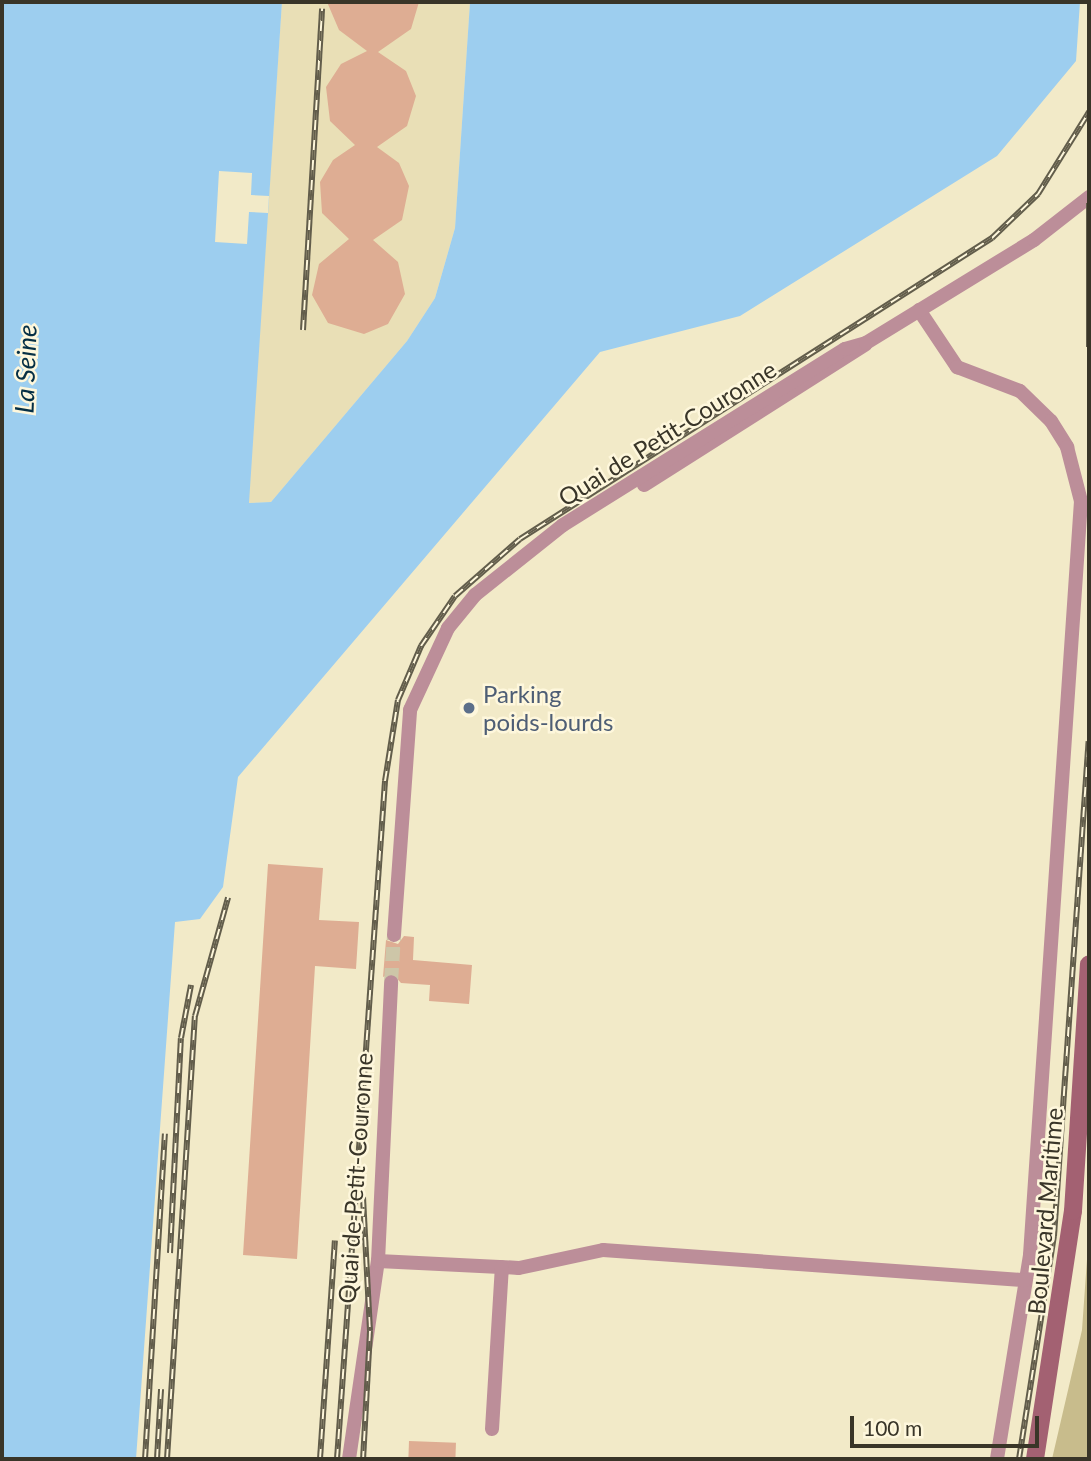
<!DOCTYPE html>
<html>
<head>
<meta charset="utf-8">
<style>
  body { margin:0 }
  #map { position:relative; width:1091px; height:1461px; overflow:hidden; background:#f2eac8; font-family:Lato,sans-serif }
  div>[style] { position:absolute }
  .built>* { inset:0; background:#e9dfb6 }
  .green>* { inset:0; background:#c8bc8c }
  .water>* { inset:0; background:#9dceef }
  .pier>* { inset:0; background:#f2eac8 }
  .building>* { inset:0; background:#dead93; transform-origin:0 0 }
  .street-tunnel>* { height:14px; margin-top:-7px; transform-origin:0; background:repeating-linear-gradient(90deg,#cdc6a8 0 14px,transparent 0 21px) }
  .street>* { height:14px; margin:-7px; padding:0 7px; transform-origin:7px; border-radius:7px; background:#bc8e99 }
  .secondary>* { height:18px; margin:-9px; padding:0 9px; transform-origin:9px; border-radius:9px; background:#a36172 }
  .rail>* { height:6px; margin-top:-3px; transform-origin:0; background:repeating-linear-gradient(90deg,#fef7dc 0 10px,#625d4b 0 20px); box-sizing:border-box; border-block:2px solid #625d4b }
  .dots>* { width:19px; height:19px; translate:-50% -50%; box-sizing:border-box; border:4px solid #fef7dc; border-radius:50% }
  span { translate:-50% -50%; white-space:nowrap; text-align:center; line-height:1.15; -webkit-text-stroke:5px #fef7dc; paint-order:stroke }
  .street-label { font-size:24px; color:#393528 }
  .service-label { font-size:24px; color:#4e5e75 }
  .left { translate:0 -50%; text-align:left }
  .water-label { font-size:26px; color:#052f45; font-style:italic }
  .frame { position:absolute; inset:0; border:4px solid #393528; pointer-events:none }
  .scale { position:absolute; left:850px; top:1416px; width:189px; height:32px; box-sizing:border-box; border:4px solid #393528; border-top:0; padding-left:9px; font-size:21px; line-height:24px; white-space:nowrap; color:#393528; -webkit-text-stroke:5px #fef7dc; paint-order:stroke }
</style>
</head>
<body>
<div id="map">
  <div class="built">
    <i style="clip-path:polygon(282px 2px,470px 2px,455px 228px,435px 298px,407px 341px,271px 502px,248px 503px)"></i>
  </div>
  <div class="green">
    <i style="clip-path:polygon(1089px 1231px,1089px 1452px,1087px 1459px,1052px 1459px,1082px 1330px)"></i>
  </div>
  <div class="water">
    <i style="clip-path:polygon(2px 2px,282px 2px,249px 503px,271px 502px,407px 341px,435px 298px,455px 228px,470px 2px,1080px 2px,1076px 61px,997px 156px,740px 316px,600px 352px,238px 777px,223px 887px,200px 919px,175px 922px,136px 1459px,2px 1459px)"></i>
  </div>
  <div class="pier">
    <i style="clip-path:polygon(219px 171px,252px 173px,251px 195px,269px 196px,268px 213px,249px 212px,247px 244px,215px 242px)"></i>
  </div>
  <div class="building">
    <i style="clip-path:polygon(327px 2px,419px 2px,411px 29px,378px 52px,406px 71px,416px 96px,407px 126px,377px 147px,399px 163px,409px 186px,402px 220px,373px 240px,398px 262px,405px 294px,388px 324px,364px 334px,328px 323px,312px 295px,319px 264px,349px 239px,322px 213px,320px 182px,333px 160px,355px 145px,330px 121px,326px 87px,341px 64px,367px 51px,339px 30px)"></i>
    <i style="clip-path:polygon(268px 864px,323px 868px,319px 920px,359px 922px,356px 969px,315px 966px,297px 1259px,243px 1255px)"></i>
    <i style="clip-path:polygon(404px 936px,414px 937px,413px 960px,472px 965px,469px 1004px,429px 1001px,430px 985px,401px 983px,392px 973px,383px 977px,386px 940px,398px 944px)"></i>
    <i style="left:409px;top:1441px;width:47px;height:18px;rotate:2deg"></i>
  </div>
  <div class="street-tunnel">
    <i style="left:391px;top:982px;width:47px;rotate:-86.3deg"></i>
  </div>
  <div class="street">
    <i style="left:919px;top:310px;width:69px;rotate:56.3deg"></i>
    <i style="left:957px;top:367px;width:67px;rotate:20.9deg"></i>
    <i style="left:1020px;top:391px;width:43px;rotate:44.1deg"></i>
    <i style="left:1051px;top:421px;width:31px;rotate:58deg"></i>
    <i style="left:1067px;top:447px;width:56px;rotate:75.5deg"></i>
    <i style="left:1081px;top:501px;width:756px;rotate:93.87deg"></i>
    <i style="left:1030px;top:1255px;width:207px;rotate:99.2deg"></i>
    <i style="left:644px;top:485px;width:262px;rotate:-32.4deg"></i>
    <i style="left:394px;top:935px;width:226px;rotate:-85.9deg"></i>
    <i style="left:410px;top:710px;width:90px;rotate:-65.1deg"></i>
    <i style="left:448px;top:628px;width:43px;rotate:-50.7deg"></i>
    <i style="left:475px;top:595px;width:112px;rotate:-38.5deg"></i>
    <i style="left:563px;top:525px;width:332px;rotate:-32deg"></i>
    <i style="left:845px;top:349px;width:22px;rotate:-16deg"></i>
    <i style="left:866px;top:343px;width:197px;rotate:-31.5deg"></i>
    <i style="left:1034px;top:240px;width:70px;rotate:-38deg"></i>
    <i style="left:378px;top:1261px;width:141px;rotate:2.8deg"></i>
    <i style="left:519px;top:1268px;width:86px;rotate:-12.1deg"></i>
    <i style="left:603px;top:1250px;width:423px;rotate:4.1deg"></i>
    <i style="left:492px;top:1429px;width:162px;rotate:-86.5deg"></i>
    <i style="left:349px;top:1459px;width:200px;rotate:-81.7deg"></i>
    <i style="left:378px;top:1261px;width:279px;rotate:-87.3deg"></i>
  </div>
  <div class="secondary">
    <i style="left:1035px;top:1459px;width:251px;rotate:-81.3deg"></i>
    <i style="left:1073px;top:1211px;width:247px;rotate:-86.3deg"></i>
  </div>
  <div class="rail">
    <i style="left:1089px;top:203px;width:144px;rotate:90deg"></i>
    <i style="left:303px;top:330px;width:322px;rotate:-86.6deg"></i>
    <i style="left:363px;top:1197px;width:134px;rotate:87deg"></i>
    <i style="left:370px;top:1331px;width:128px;rotate:93.1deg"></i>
    <i style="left:170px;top:1253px;width:215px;rotate:-87.1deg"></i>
    <i style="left:181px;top:1038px;width:54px;rotate:-79.3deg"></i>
    <i style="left:145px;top:1459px;width:326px;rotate:-86.5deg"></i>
    <i style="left:157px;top:1459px;width:70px;rotate:-86.7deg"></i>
    <i style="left:167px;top:1459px;width:444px;rotate:-86.4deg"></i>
    <i style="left:195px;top:1016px;width:123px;rotate:-74.4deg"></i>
    <i style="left:320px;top:1459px;width:219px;rotate:-86.1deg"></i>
    <i style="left:337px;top:1459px;width:680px;rotate:-85.95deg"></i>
    <i style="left:385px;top:781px;width:82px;rotate:-80.9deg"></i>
    <i style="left:398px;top:700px;width:59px;rotate:-66.9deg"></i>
    <i style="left:421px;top:646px;width:60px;rotate:-55.8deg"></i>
    <i style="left:455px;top:596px;width:86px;rotate:-41.2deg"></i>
    <i style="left:520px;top:539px;width:560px;rotate:-32.53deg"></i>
    <i style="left:992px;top:238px;width:64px;rotate:-43.7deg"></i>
    <i style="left:1038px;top:194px;width:97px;rotate:-58.1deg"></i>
    <i style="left:1019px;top:1459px;width:226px;rotate:-81.1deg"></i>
    <i style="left:1054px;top:1236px;width:496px;rotate:-86deg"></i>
  </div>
  <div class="dots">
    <i style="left:469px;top:708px;background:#5c6f8a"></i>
  </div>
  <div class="street-label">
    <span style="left:667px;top:433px;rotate:-32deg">Quai de Petit-Couronne</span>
    <span style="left:355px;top:1178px;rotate:-86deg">Quai de Petit-Couronne</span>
    <span style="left:1045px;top:1211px;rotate:-85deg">Boulevard Maritime</span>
  </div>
  <div class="service-label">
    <span class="left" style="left:483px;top:708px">Parking<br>poids-lourds</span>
  </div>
  <div class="water-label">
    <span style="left:26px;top:369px;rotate:-88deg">La Seine</span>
  </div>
  <div class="frame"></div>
  <div class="scale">100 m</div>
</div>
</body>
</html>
